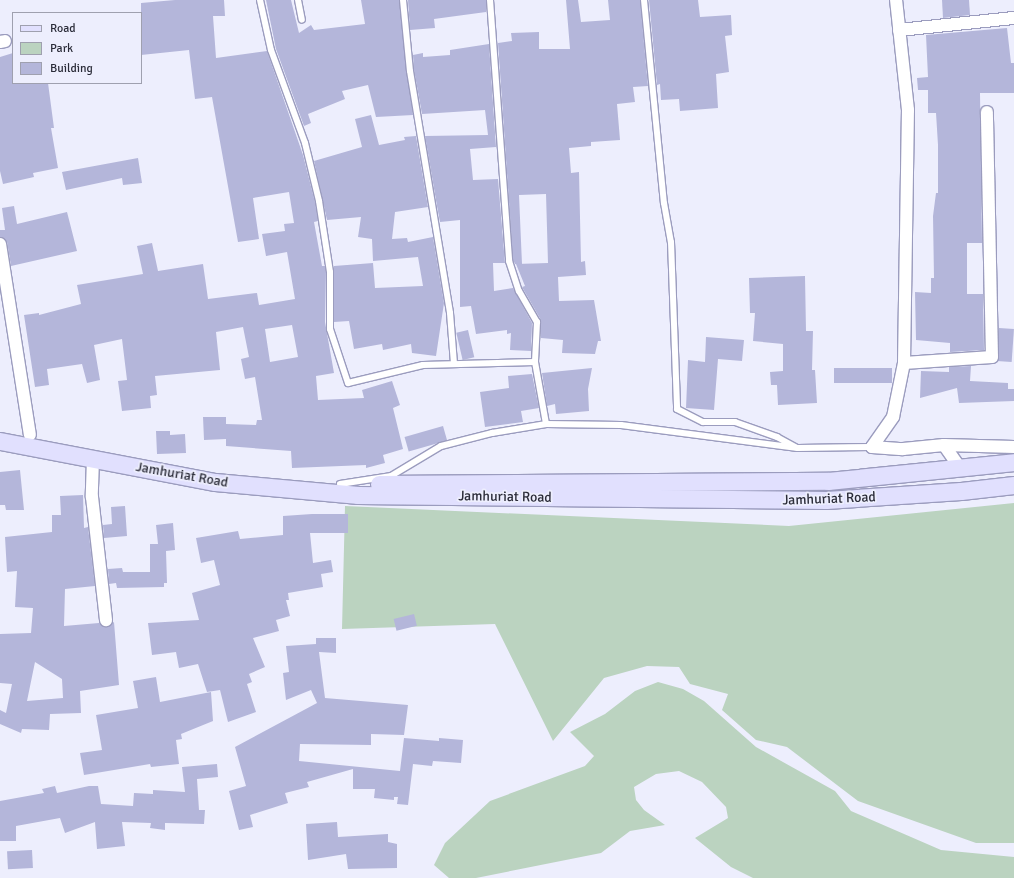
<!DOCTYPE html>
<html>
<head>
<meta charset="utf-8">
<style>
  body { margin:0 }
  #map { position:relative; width:1014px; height:878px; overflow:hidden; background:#edeefd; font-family:Signika,sans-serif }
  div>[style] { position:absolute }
  .green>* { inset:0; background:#bbd3c0 }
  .building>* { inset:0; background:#b4b6da; transform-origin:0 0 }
  .roads { filter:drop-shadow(1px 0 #9b9cbe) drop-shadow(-1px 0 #9b9cbe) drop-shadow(0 1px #9b9cbe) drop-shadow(0 -1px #9b9cbe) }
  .lane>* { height:6px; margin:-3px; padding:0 3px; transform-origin:3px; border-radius:3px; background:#fff }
  .street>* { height:12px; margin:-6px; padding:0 6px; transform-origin:6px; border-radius:6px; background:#fff }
  .secondary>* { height:17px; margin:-8.5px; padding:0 8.5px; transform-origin:8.5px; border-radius:8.5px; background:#e1e0fe }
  span { translate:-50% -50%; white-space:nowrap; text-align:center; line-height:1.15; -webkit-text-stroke:3.5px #edeefd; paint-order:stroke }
  .street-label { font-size:14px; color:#2b2c39 }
  .legend { position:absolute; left:12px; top:12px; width:130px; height:72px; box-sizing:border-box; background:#edeefd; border:1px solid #9fa0af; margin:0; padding:5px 7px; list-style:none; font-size:12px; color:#2b2c39 }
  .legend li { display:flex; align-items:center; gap:8px; height:20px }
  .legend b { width:20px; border:1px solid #9fa0af }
</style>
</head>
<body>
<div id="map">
  <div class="green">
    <i style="clip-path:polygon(1014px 503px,1014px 843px,976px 843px,858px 801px,787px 747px,756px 740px,722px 710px,728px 694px,690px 684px,679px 667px,647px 666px,604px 678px,553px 741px,495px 624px,342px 629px,345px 506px,789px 526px)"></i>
    <i style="clip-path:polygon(658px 682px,683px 689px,704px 701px,756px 747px,835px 791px,851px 811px,941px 850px,1014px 857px,1014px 878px,753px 878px,731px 867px,695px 838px,728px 818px,726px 807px,702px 782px,679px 771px,656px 774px,634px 787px,636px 800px,644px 810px,665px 825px,630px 831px,601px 853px,476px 878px,449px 878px,434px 865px,445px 843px,490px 801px,585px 766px,594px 756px,570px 732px,605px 714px,635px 691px)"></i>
  </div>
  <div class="building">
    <i style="clip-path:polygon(evenodd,175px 0,224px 0,225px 16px,213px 16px,216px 58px,267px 51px,303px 155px,315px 202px,318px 221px,314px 222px,322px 266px,325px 266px,326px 272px,325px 322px,334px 373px,316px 376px,318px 400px,364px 398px,362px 390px,392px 381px,400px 405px,393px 408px,403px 449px,383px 455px,385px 463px,366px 468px,366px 465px,292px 468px,291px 451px,226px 446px,226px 439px,204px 440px,203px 417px,226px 417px,226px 424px,256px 425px,257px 420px,262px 420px,255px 377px,245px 379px,241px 359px,249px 357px,243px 327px,216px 332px,220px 370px,155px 376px,157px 395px,150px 396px,151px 408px,122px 411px,118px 381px,127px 380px,122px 339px,94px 345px,100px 380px,87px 383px,82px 364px,47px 369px,49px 385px,35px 387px,24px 315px,39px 313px,39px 315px,81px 304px,77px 285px,143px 274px,137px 246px,152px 243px,158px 271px,203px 264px,208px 299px,257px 293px,259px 305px,295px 299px,287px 252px,266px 256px,262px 234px,285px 231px,284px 224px,294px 223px,289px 192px,253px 198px,259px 239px,238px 242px,212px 97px,195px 99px,189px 50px,141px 55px,141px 3px,175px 0,292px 325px,298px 357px,270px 362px,265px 329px,292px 325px)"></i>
    <i style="clip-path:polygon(266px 0,291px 0,299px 33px,311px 25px,314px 30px,365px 24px,361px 0,399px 0,413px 115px,376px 117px,368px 85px,342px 91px,345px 99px,308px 114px,311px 123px,304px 126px,276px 49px)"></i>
    <i style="clip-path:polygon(408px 0,486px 0,486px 12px,434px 19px,435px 28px,410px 30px)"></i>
    <i style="clip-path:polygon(566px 0,578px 0,581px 22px,610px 20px,608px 0,640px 0,648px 86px,633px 87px,635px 102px,617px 104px,620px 140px,591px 142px,591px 146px,569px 148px,571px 173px,579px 172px,581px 262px,585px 261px,586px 275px,558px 277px,559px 301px,594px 300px,601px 341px,598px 341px,595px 354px,562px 353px,563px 340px,541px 338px,541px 320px,522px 287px,525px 286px,516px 264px,548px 263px,546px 194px,519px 195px,522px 264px,515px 264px,513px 260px,498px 43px,512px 41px,511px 33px,539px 32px,539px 49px,570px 49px)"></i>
    <i style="clip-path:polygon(649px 0,698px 0,700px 17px,731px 15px,732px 35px,725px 36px,729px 72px,716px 74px,718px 108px,680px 111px,679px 99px,661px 100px,660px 84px,657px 85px)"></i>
    <i style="clip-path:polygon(942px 0,969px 0,970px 15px,943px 18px)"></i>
    <i style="clip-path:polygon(1007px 28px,1011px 63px,1014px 63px,1014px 93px,980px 93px,982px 243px,967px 243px,967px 294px,983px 294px,984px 350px,950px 352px,950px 343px,916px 340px,915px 292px,931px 293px,931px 278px,934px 278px,933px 216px,936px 193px,938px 193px,938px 145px,936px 113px,928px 113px,928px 90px,918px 90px,917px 78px,928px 77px,926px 35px)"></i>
    <i style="clip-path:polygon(489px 44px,496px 147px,470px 149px,473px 180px,498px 179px,505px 263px,493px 263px,494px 291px,513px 288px,532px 323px,531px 351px,510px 350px,511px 333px,507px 334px,507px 330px,476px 334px,471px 306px,460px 307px,460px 220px,440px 222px,437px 206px,425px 136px,488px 135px,485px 110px,422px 114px,414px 70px,413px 55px,423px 53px,423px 57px,450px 55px,450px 50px)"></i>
    <i style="clip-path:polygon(13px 53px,13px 83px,48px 83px,54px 128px,51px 128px,58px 168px,33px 173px,34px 177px,3px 184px,0 171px,0 57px)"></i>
    <i style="clip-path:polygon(371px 115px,379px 145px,405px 140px,404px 137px,416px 136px,428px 207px,395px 212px,392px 239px,407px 238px,408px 242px,433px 237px,444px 303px,436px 356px,412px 353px,411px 344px,383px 350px,382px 344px,354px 349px,349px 321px,334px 322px,334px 266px,373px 263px,375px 288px,423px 286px,418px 257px,373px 261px,372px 239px,358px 237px,361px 217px,327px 220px,314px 161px,362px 147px,355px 119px)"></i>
    <i style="clip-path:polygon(138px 158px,142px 183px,123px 185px,122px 178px,66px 190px,62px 172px)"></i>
    <i style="clip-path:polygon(14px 206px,17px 224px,67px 212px,77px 251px,11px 266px,7px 242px,0 237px,0 230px,5px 230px,2px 208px)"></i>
    <i style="clip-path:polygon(805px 276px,806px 331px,813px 331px,812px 370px,815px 370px,817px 403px,778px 405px,777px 385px,771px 385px,770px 372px,783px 371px,783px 344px,753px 341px,755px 313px,750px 313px,749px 278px)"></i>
    <i style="left:999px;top:328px;width:15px;height:33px;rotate:4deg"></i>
    <i style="left:468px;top:330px;width:28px;height:12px;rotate:77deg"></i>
    <i style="clip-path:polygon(706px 337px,744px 340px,742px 361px,718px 359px,714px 410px,686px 408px,688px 360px,705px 362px)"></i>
    <i style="clip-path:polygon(971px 366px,970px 381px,1008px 383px,1008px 389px,1014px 389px,1014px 401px,959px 403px,957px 388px,920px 398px,921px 371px,949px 372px,949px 367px)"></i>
    <i style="clip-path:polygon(592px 368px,588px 389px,589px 411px,556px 414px,555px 404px,547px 406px,542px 373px)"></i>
    <i style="left:892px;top:368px;width:15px;height:58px;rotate:90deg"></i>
    <i style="clip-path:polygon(532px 374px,539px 408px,521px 411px,523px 422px,485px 427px,480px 392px,509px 388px,508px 376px)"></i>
    <i style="left:443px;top:426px;width:15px;height:40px;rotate:74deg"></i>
    <i style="clip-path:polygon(156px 431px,170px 431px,170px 435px,185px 434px,186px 453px,157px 454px)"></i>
    <i style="clip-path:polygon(20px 470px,24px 510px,6px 510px,5px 505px,0 505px,0 472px)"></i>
    <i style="clip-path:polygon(evenodd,83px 495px,84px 528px,88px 527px,95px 586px,65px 589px,64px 626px,99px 623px,106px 627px,114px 622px,119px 685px,80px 691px,81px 713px,50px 714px,49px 730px,22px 729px,21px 733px,0 724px,0 710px,6px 713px,12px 684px,0 683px,0 634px,31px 633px,33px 608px,15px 607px,17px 571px,7px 572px,5px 537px,52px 532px,52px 515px,61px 515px,60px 496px,83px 495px,35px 662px,62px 679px,63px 698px,27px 701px,35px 662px)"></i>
    <i style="clip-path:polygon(125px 506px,127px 536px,104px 538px,103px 525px,112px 524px,111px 507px)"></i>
    <i style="clip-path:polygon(312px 514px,348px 514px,348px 533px,310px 533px,313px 563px,331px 560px,333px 572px,321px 574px,323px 587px,288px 593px,289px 600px,286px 600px,290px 616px,276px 620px,279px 631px,253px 638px,265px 667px,249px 674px,252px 682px,247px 684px,256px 712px,228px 722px,220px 690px,207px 692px,198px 664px,179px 668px,176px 652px,152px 655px,148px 623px,199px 620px,192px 593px,220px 585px,214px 560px,201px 563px,196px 538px,238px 531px,240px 539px,283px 535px,283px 516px)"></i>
    <i style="clip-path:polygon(173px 523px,175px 550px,166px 551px,167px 583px,164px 583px,164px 587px,117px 588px,116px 583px,109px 584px,108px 569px,122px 568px,123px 572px,150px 572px,150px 544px,158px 544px,156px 525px)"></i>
    <i style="left:414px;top:614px;width:12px;height:21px;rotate:76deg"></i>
    <i style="clip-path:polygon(316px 638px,336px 638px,336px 653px,319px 652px,325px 698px,408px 705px,404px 735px,371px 734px,371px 745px,300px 744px,299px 761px,400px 771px,404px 738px,439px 741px,439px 738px,463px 740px,461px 763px,433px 761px,432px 766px,413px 764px,408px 805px,397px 804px,398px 797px,394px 797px,394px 800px,374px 798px,375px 789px,353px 789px,353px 769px,307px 782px,309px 787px,285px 793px,288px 803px,250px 815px,253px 827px,239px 830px,229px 791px,246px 786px,235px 747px,317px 703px,311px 690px,286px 700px,283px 673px,289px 672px,286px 646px,316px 644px)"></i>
    <i style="clip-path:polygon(156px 677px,160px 702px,211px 692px,213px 721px,181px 734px,182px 739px,176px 740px,179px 764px,151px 767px,150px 764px,84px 775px,80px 753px,102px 750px,96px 715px,138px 708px,133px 681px)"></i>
    <i style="clip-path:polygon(217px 764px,218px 777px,197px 779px,199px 810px,205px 810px,204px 824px,165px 823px,165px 830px,150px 828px,151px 823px,122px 822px,125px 846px,97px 849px,95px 822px,65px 833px,60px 818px,16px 826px,16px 841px,0 841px,0 801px,44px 793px,42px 789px,55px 786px,57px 793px,89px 786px,98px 786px,101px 804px,133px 806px,134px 793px,153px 794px,153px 790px,185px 792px,182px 767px)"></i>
    <i style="clip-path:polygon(337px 822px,338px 837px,388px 834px,388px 842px,397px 844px,397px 868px,348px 869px,346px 854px,308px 860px,306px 824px)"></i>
    <i style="left:32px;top:850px;width:18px;height:25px;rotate:87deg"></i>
  </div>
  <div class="roads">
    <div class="lane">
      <i style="left:260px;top:0;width:51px;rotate:77.6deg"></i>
      <i style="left:271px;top:50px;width:99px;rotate:69.9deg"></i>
      <i style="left:305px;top:143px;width:60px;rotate:76.4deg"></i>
      <i style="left:319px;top:201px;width:72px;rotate:81.2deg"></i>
      <i style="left:330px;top:272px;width:57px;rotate:90deg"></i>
      <i style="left:330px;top:329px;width:57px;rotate:71.6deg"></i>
      <i style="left:348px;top:383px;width:77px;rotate:-13.5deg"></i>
      <i style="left:423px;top:365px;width:112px;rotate:-1.5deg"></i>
      <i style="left:298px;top:0;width:20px;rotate:79deg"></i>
      <i style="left:403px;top:0;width:71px;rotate:84.4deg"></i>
      <i style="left:410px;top:71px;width:245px;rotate:80.6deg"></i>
      <i style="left:450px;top:313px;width:51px;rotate:85.5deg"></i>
      <i style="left:490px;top:0;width:262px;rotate:85.8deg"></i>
      <i style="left:509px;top:261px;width:32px;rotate:72deg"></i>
      <i style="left:519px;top:291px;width:36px;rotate:60deg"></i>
      <i style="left:537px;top:322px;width:40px;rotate:92.9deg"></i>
      <i style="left:535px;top:362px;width:63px;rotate:79.9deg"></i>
      <i style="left:644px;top:0;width:204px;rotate:84.4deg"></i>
      <i style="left:664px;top:203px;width:40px;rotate:80deg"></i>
      <i style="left:671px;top:242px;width:167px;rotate:87.9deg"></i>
      <i style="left:677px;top:409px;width:29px;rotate:27deg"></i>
      <i style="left:703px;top:422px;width:32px"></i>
      <i style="left:735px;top:422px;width:45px;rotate:19.7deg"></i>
      <i style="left:777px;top:437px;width:21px;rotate:29deg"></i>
      <i style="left:340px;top:484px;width:52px;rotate:-8.9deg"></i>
      <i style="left:391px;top:476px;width:58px;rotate:-31deg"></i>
      <i style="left:441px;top:446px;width:53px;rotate:-14.3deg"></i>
      <i style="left:492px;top:433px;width:55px;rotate:-9.5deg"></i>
      <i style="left:546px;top:424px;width:75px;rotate:0.8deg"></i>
      <i style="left:621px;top:425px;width:178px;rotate:7.4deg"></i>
      <i style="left:798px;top:448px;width:74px;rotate:-0.8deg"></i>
    </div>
    <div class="street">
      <i style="left:899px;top:30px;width:116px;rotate:-6deg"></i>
      <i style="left:0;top:42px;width:5px;rotate:-11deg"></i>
      <i style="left:0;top:244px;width:193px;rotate:81.1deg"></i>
      <i style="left:904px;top:363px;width:88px;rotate:-3.9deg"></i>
      <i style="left:992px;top:357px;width:245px;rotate:-91.2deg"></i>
      <i style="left:944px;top:445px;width:28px;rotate:55deg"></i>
      <i style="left:872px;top:447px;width:37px;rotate:-55deg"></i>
      <i style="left:893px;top:417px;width:55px;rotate:-78.5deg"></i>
      <i style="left:904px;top:363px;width:253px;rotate:-89.1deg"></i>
      <i style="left:908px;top:110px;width:111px;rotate:-96.2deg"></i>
      <i style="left:872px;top:447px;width:31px;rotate:4deg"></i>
      <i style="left:903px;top:449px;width:41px;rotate:-5.6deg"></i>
      <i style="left:944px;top:445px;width:70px;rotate:1.6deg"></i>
      <i style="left:93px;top:459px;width:38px;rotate:92deg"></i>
      <i style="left:92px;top:497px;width:124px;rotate:83.5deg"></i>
    </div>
    <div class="secondary">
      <i style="left:0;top:441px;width:219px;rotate:10.8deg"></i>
      <i style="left:215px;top:482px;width:144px;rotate:5.2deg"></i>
      <i style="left:358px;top:495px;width:468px;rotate:0.6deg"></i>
      <i style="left:826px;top:500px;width:135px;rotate:-3.8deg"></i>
      <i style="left:961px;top:491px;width:53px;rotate:-6.5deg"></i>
      <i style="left:379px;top:484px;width:449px;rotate:-0.4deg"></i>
      <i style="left:828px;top:481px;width:187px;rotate:-5.8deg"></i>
    </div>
  </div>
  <div class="street-label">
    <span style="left:182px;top:475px;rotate:10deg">Jamhuriat Road</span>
    <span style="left:505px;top:497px;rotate:1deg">Jamhuriat Road</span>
    <span style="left:829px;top:499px;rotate:-2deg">Jamhuriat Road</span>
  </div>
  <ul class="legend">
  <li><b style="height:5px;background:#e1e0fe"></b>Road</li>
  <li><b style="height:11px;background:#bbd3c0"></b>Park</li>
  <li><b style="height:11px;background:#b4b6da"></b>Building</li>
  </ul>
</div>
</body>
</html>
